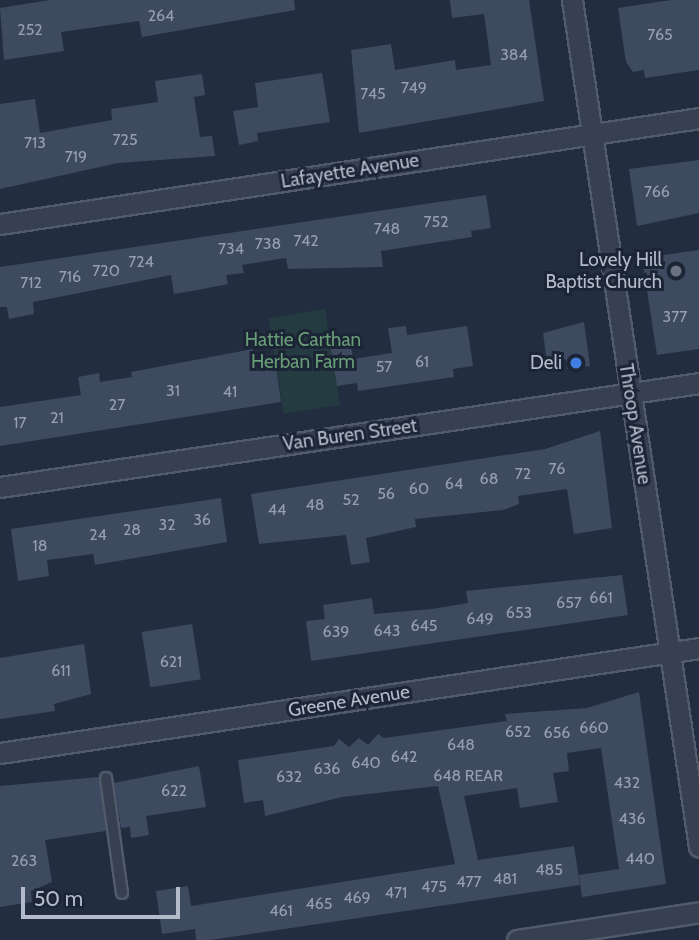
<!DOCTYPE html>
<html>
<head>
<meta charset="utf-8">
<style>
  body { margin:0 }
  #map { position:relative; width:699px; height:940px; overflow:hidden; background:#222d40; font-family:Cabin,sans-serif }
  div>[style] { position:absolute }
  .green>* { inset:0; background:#243c41; transform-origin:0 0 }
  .building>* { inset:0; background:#3e4a60; transform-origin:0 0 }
  .roads { filter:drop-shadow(2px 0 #525b6b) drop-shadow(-2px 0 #525b6b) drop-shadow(0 2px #525b6b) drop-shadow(0 -2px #525b6b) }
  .service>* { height:10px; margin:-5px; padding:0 5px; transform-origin:5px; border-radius:5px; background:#374050 }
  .minor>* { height:19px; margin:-9.5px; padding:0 9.5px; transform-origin:9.5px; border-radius:9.5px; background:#374050 }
  .dots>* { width:19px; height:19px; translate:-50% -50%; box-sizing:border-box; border:4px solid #1c2535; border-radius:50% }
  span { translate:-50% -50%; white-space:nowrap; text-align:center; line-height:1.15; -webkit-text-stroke:6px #1c2535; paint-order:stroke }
  .number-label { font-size:16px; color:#969fb0 }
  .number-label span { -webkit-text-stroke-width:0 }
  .street-label { font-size:19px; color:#b3bbcb }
  .poi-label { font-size:19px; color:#b3bbcb }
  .right { translate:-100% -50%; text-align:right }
  .park-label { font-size:19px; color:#689d77 }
  .scale { position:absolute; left:21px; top:887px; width:159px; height:32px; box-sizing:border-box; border:4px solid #b3bbcb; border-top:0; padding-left:9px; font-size:21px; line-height:24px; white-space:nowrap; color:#b3bbcb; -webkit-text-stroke:5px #1c2535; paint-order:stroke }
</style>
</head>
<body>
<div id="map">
  <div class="green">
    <i style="left:325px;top:309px;width:97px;height:57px;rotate:81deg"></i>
  </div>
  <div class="building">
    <i style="clip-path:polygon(50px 0,294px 0,295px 10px,142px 37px,139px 21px,61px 32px,64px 51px,4px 60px,0 8px)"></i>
    <i style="clip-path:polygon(450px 0,529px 0,544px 101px,359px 133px,351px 50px,391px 44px,395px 70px,455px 60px,456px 70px,491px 65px,484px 14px,452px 18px)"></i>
    <i style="clip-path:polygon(671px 0,699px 0,699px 70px,645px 78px,644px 70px,633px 72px,626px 62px,618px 8px)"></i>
    <i style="clip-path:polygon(322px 73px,330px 122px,257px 133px,258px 141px,239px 145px,233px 111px,258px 107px,255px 83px)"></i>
    <i style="clip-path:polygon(202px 74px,205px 95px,194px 97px,200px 137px,212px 136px,215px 156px,118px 163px,0 189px,0 104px,35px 99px,40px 133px,112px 120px,111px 109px,158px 102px,155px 81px)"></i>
    <i style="clip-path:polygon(699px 160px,699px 213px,637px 226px,629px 169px)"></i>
    <i style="clip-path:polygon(486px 195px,491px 228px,471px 231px,472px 237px,381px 251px,383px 267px,288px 269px,286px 258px,242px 265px,244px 273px,226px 275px,228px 284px,192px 291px,174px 294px,171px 275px,33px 302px,34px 314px,9px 319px,7px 307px,0 307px,0 267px)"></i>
    <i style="clip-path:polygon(699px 250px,699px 349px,657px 355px,642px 258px)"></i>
    <i style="clip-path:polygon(584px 322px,590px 366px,567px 369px,566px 359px,547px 362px,543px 333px)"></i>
    <i style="clip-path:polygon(406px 326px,407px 335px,467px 326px,473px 366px,453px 369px,454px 377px,358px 391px,357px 383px,337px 386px,329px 336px,349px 333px,353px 359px,392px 353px,388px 328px)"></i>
    <i style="clip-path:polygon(253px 349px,256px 369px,276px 366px,281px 402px,0 446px,0 407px,81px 395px,78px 377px,99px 373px,100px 382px,132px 377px,131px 372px)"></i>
    <i style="clip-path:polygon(600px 431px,612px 528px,574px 534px,567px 489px,518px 496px,519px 504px,503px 510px,415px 519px,416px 527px,366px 538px,370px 562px,351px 565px,346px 535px,259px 544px,251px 494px,545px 449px)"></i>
    <i style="clip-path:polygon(221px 498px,227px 542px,95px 565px,93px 554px,47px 560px,49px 576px,18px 581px,11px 529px)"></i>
    <i style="clip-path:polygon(622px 575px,628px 615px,311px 661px,306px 621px,325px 619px,323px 605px,372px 598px,374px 614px,432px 609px,468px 603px,466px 591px)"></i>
    <i style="left:192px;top:624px;width:56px;height:51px;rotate:81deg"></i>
    <i style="clip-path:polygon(84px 644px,91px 694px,54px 704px,55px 711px,0 719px,0 658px)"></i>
    <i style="clip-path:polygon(639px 692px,666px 884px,582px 897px,579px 875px,619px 869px,601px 748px,567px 753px,569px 771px,553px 773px,558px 802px,520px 808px,517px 788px,464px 796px,478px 860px,574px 846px,580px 885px,210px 940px,196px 940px,195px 929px,162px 934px,156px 891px,188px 886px,191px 906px,455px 864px,438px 786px,342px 797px,265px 816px,263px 800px,244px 803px,238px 760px,334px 746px,339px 739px,349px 747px,359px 738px,368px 745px,378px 734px,384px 738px,507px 721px,505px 714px,587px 708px)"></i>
    <i style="clip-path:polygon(199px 766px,206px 807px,146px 816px,149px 835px,131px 838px,130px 827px,121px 828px,114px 783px)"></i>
    <i style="clip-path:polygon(99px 777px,106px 831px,45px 840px,52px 882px,31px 891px,32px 902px,0 907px,0 786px)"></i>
  </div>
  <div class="roads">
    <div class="service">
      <i style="left:106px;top:778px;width:116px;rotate:82.1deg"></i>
    </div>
    <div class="minor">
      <i style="left:572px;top:0;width:856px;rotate:81.47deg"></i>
      <i style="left:0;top:224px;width:707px;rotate:-8.62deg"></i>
      <i style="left:0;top:487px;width:707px;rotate:-8.46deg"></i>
      <i style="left:0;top:753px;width:707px;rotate:-8.54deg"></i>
      <i style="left:517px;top:940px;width:184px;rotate:-8.7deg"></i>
    </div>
  </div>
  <div class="dots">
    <i style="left:676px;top:271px;background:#6b7280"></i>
    <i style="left:576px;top:363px;background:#3f7fe0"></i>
  </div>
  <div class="number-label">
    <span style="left:161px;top:16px">264</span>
    <span style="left:30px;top:30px">252</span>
    <span style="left:660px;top:35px">765</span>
    <span style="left:514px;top:55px">384</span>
    <span style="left:414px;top:88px">749</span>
    <span style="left:373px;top:94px">745</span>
    <span style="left:125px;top:140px">725</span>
    <span style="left:35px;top:143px">713</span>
    <span style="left:76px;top:157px">719</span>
    <span style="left:657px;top:192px">766</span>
    <span style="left:436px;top:222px">752</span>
    <span style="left:387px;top:229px">748</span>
    <span style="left:306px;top:241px">742</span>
    <span style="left:268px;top:244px">738</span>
    <span style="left:231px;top:249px">734</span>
    <span style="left:141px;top:262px">724</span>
    <span style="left:106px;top:271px">720</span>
    <span style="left:70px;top:277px">716</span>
    <span style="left:31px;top:283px">712</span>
    <span style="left:675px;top:317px">377</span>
    <span style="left:422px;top:362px">61</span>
    <span style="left:384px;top:367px">57</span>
    <span style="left:173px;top:391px">31</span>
    <span style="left:230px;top:392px">41</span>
    <span style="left:117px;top:405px">27</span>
    <span style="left:57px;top:418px">21</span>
    <span style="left:20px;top:423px">17</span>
    <span style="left:557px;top:469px">76</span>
    <span style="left:523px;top:474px">72</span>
    <span style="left:489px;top:479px">68</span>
    <span style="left:454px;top:484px">64</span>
    <span style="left:419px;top:489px">60</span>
    <span style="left:386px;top:494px">56</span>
    <span style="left:351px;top:500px">52</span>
    <span style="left:315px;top:505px">48</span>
    <span style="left:277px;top:510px">44</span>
    <span style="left:202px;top:520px">36</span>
    <span style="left:167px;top:525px">32</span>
    <span style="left:132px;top:530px">28</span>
    <span style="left:98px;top:535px">24</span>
    <span style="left:40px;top:546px">18</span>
    <span style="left:601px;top:598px">661</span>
    <span style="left:569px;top:603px">657</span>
    <span style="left:519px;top:613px">653</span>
    <span style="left:480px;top:619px">649</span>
    <span style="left:424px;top:626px">645</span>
    <span style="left:387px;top:631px">643</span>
    <span style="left:336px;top:632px">639</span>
    <span style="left:171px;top:662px">621</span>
    <span style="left:61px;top:671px">611</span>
    <span style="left:594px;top:728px">660</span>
    <span style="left:518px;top:732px">652</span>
    <span style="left:557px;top:733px">656</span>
    <span style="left:461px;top:745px">648</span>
    <span style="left:404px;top:757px">642</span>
    <span style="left:366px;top:763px">640</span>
    <span style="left:327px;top:769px">636</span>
    <span style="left:468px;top:776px">648 REAR</span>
    <span style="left:289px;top:777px">632</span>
    <span style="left:627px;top:783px">432</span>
    <span style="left:174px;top:791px">622</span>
    <span style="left:632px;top:819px">436</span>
    <span style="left:640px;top:859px">440</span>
    <span style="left:24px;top:861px">263</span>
    <span style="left:549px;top:870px">485</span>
    <span style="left:505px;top:879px">481</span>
    <span style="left:469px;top:882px">477</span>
    <span style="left:434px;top:887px">475</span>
    <span style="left:396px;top:893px">471</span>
    <span style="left:357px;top:898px">469</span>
    <span style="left:319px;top:904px">465</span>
    <span style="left:281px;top:911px">461</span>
  </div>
  <div class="street-label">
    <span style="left:350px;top:171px;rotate:-9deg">Lafayette Avenue</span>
    <span style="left:635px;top:424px;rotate:81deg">Throop Avenue</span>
    <span style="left:350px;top:435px;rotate:-8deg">Van Buren Street</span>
    <span style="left:349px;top:701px;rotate:-9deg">Greene Avenue</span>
  </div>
  <div class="poi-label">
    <span class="right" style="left:662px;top:271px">Lovely Hill<br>Baptist Church</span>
    <span class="right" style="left:562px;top:363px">Deli</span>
  </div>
  <div class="park-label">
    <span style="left:303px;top:351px">Hattie Carthan<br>Herban Farm</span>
  </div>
  <div class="scale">50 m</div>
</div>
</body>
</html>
